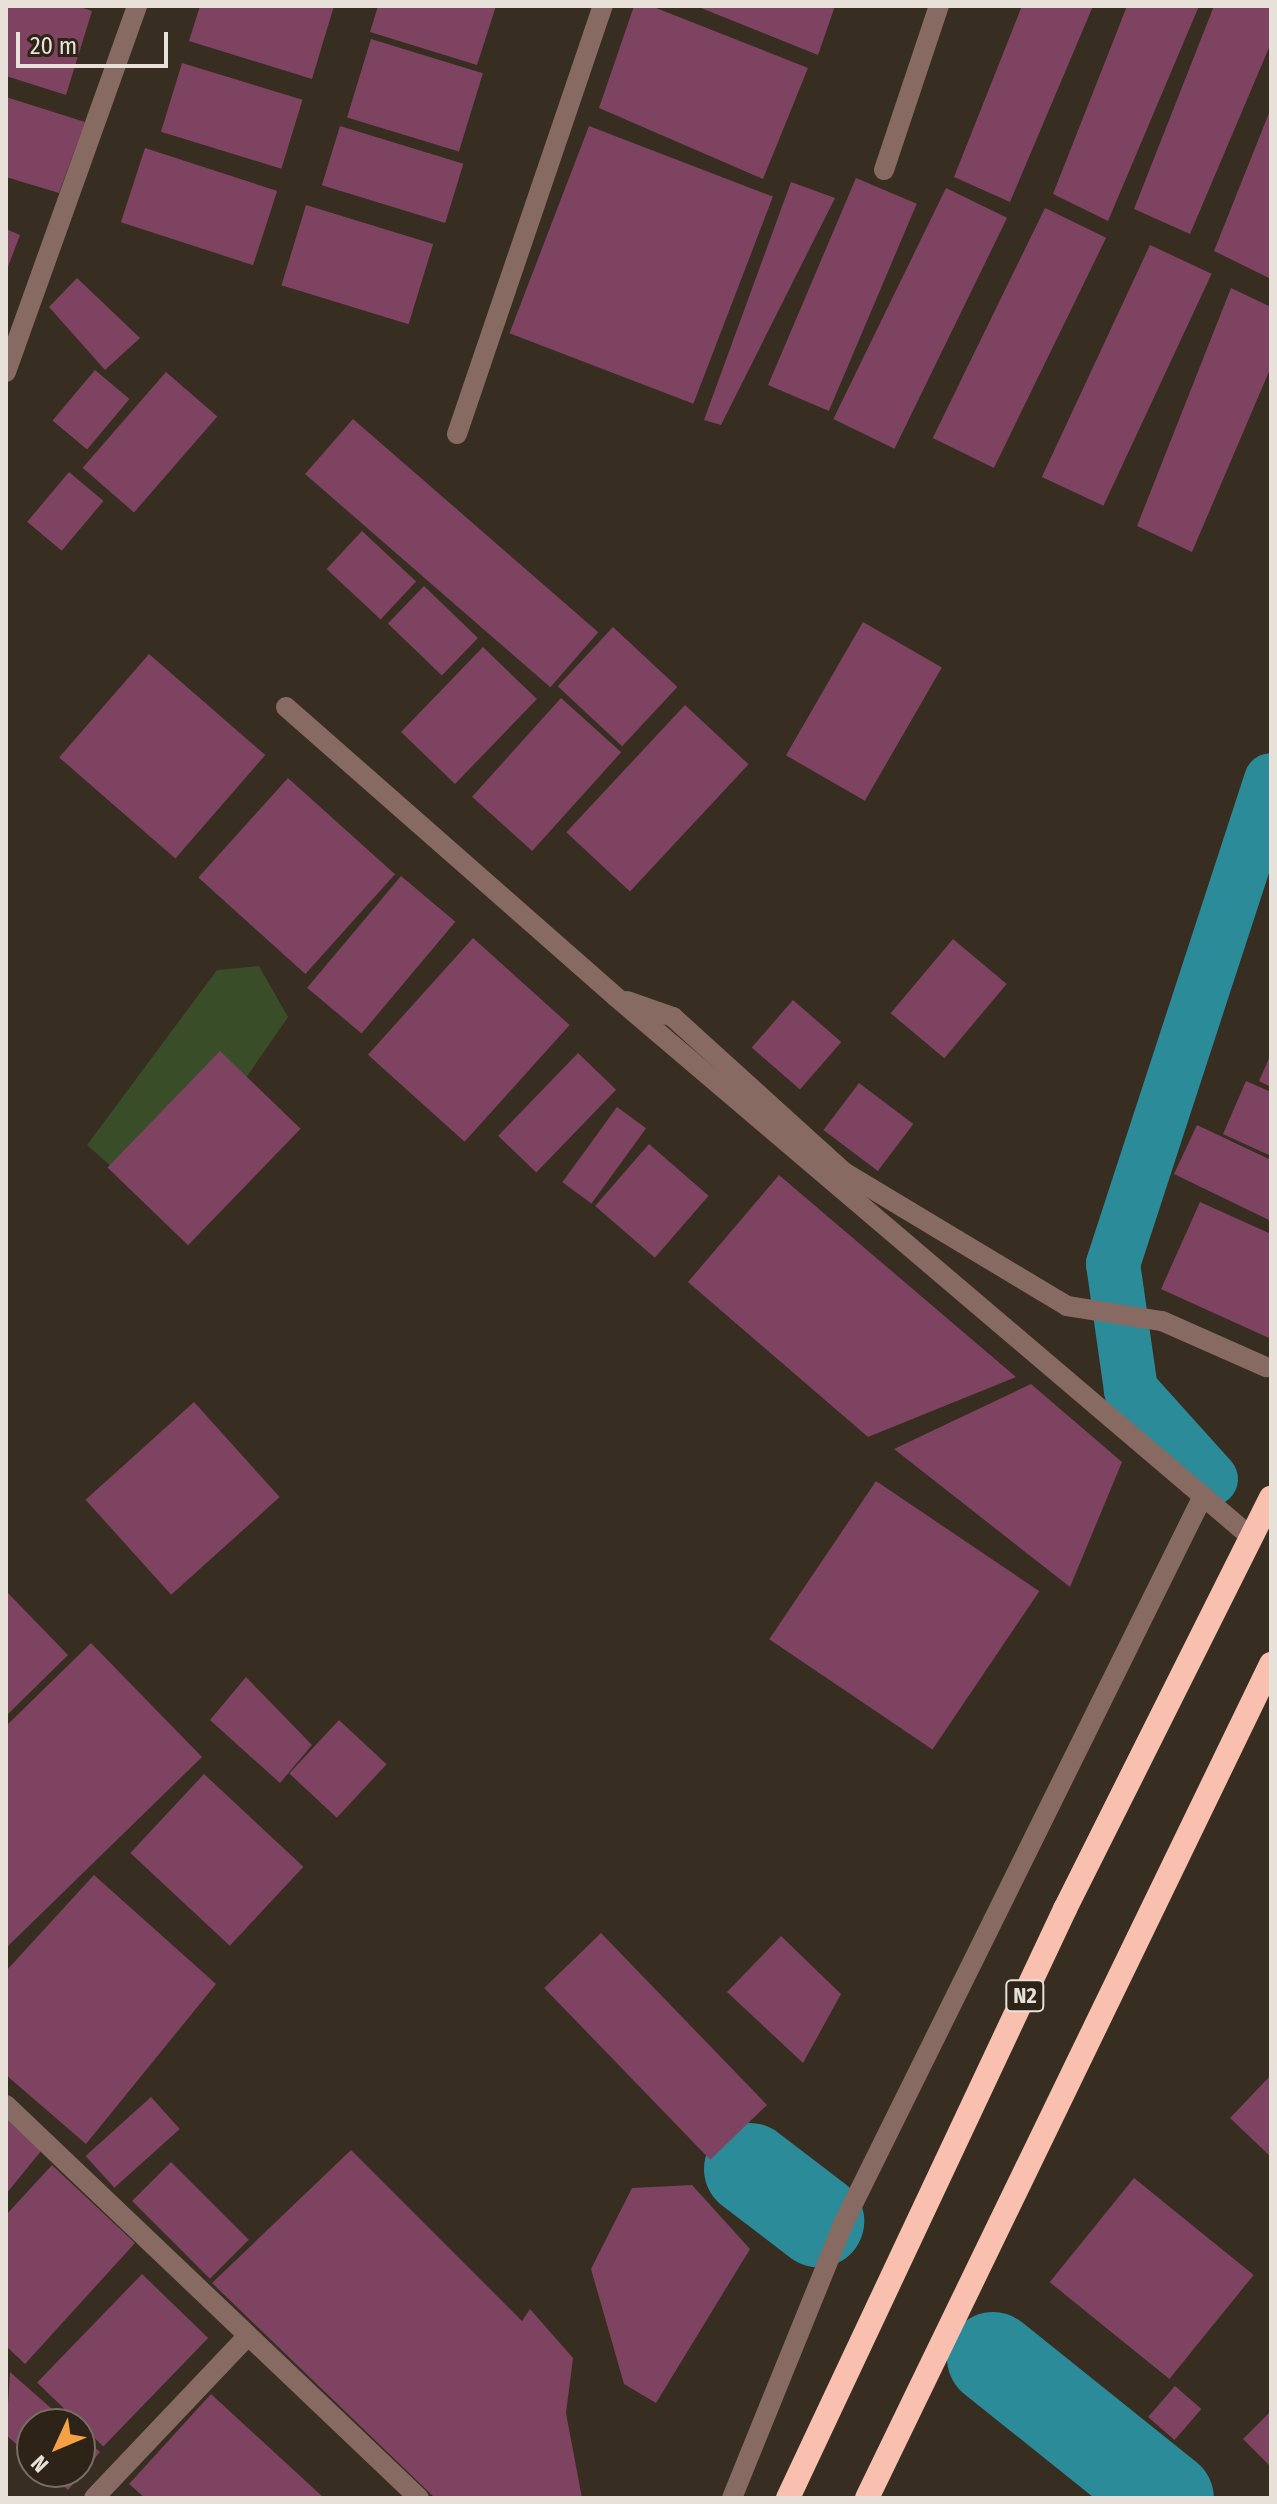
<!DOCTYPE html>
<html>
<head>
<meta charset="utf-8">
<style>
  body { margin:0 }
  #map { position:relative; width:1277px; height:2504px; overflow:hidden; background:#372d21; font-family:"Fira Sans Condensed",sans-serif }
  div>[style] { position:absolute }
  .green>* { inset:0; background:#394d28 }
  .canal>* { height:54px; margin:-27px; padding:0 27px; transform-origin:27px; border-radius:27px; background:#2b8b99 }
  .river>* { height:92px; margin:-46px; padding:0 46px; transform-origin:46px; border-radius:46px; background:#2b8b99 }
  .building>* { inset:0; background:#7d4361; transform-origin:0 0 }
  .minor>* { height:20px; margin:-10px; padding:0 10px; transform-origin:10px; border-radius:10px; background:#876a62 }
  .highway>* { height:24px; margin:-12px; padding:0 12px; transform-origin:12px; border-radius:12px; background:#f9bfaf }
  span { translate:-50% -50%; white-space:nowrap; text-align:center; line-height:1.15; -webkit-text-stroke:6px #2d2317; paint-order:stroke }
  .shield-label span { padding:2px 6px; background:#2d2317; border:2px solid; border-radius:6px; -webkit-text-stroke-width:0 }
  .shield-label { font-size:22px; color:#e7e1d9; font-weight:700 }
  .frame { position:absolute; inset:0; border:8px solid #e7e1d9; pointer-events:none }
  .north { position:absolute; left:16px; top:2408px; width:80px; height:80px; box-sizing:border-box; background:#2d2317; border:2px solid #776f65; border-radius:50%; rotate:226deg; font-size:22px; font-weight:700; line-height:32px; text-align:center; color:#e7e1d9 }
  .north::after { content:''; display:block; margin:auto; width:28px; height:36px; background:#f5a246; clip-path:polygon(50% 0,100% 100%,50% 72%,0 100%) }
  .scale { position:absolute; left:16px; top:32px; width:152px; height:36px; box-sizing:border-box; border:4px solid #e7e1d9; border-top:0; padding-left:10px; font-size:24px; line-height:28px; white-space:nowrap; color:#e7e1d9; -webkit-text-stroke:6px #2d2317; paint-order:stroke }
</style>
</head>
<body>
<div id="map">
  <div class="green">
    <i style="clip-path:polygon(259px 966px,288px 1017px,157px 1207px,87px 1145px,217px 970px)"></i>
  </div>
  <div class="canal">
    <i style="left:1211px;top:1479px;width:120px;rotate:-132deg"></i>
    <i style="left:1131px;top:1390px;width:127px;rotate:-98.1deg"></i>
    <i style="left:1113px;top:1264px;width:509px;rotate:-71.92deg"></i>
  </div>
  <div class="river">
    <i style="left:750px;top:2169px;width:86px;rotate:37.4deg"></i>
    <i style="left:993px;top:2358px;width:224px;rotate:38.7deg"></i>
  </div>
  <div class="building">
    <i style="clip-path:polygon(6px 6px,77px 6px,92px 11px,66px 95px,6px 76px)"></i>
    <i style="clip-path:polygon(200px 6px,334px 6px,312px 79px,189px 41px)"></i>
    <i style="clip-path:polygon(378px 6px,496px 6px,477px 65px,370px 32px)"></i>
    <i style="clip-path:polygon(634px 6px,651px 6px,808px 68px,763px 179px,599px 108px)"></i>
    <i style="clip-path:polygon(696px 6px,835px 6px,818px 55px)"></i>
    <i style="clip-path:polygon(1022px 6px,1093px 6px,1010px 202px,954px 177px)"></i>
    <i style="clip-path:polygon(1127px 6px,1199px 6px,1108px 221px,1053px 194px)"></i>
    <i style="clip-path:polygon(1214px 6px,1271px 6px,1271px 43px,1190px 234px,1134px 209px)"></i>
    <i style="left:371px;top:39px;width:117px;height:82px;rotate:17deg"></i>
    <i style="left:182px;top:63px;width:126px;height:72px;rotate:17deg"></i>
    <i style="clip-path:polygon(6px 97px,85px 122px,59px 193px,6px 177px)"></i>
    <i style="clip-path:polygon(1271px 108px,1271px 273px,1269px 278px,1214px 251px)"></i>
    <i style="left:340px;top:126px;width:129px;height:62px;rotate:17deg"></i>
    <i style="left:589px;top:126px;width:197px;height:222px;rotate:21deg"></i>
    <i style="left:145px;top:148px;width:139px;height:78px;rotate:18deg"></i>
    <i style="left:856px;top:178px;width:66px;height:225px;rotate:23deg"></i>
    <i style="clip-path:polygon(791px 182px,835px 198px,721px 425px,704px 420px)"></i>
    <i style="left:946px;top:188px;width:68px;height:257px;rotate:26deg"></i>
    <i style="left:306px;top:205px;width:133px;height:84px;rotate:17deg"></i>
    <i style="left:1045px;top:208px;width:68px;height:256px;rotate:26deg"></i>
    <i style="clip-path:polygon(6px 229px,20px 235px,6px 272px)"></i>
    <i style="left:1150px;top:245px;width:68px;height:256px;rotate:25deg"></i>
    <i style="clip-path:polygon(77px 278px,140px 338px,105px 370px,49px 307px)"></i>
    <i style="clip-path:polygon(1231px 288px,1271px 307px,1271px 367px,1192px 552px,1137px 526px)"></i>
    <i style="left:95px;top:370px;width:45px;height:66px;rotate:40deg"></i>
    <i style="left:166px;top:372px;width:68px;height:127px;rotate:41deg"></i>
    <i style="left:353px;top:419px;width:325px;height:73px;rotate:41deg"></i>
    <i style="left:69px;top:472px;width:45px;height:65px;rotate:40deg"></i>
    <i style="left:362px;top:531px;width:74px;height:52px;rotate:43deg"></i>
    <i style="left:424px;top:586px;width:75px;height:52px;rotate:44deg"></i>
    <i style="left:863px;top:622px;width:91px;height:154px;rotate:30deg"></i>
    <i style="left:613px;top:627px;width:88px;height:81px;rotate:43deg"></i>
    <i style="left:483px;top:647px;width:75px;height:118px;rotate:44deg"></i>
    <i style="left:149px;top:654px;width:154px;height:137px;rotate:41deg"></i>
    <i style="left:561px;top:698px;width:81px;height:133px;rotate:42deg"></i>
    <i style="left:685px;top:705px;width:87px;height:174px;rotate:43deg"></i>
    <i style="left:288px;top:778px;width:144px;height:134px;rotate:42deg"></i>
    <i style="left:401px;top:876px;width:71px;height:146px;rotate:40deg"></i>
    <i style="left:473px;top:938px;width:130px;height:157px;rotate:42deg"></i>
    <i style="left:953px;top:939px;width:70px;height:97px;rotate:40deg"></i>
    <i style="left:793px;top:1000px;width:64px;height:63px;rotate:41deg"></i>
    <i style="left:220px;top:1051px;width:112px;height:162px;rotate:44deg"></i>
    <i style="left:578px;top:1053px;width:53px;height:115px;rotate:44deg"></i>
    <i style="clip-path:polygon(1271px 1054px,1271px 1087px,1259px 1081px)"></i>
    <i style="clip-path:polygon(1246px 1081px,1271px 1092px,1271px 1156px,1223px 1134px)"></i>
    <i style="left:859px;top:1083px;width:68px;height:59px;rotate:37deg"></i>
    <i style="left:617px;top:1107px;width:36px;height:93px;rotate:36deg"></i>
    <i style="clip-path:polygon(1197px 1125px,1271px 1160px,1271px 1221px,1174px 1174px)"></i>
    <i style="left:649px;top:1144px;width:79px;height:82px;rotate:41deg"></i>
    <i style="clip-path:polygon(779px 1175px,1016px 1377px,868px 1437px,688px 1282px)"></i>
    <i style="clip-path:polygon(1200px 1202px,1271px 1234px,1269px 1338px,1161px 1289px)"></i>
    <i style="clip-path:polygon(1031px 1384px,1122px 1462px,1070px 1587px,894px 1449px)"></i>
    <i style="left:194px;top:1402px;width:128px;height:146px;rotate:48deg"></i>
    <i style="left:876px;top:1481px;width:197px;height:191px;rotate:34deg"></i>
    <i style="clip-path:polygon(6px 1591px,68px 1655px,6px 1716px)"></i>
    <i style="clip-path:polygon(91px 1643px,202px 1757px,6px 1948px,6px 1726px)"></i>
    <i style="clip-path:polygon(246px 1677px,312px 1745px,280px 1783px,210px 1720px)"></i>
    <i style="left:339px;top:1720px;width:65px;height:73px;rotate:43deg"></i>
    <i style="left:204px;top:1774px;width:136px;height:108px;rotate:43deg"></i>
    <i style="clip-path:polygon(94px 1875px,216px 1984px,86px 2144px,6px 2075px,6px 1971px)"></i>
    <i style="left:601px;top:1933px;width:239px;height:79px;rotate:46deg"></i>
    <i style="clip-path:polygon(781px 1936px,841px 1994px,803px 2063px,727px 1992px)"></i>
    <i style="clip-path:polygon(1271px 2075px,1271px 2157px,1230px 2118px)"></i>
    <i style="left:151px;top:2097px;width:43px;height:88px;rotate:48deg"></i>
    <i style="clip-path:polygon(6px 2119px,41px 2151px,6px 2194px)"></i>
    <i style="clip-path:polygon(351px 2150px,522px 2321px,530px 2309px,573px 2358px,566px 2413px,582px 2498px,435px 2498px,212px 2283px)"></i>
    <i style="left:171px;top:2162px;width:110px;height:55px;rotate:45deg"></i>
    <i style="clip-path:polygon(52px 2165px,135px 2243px,25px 2364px,6px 2346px,6px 2215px)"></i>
    <i style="left:1134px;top:2178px;width:154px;height:134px;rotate:39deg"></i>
    <i style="clip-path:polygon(692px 2185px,750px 2249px,656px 2403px,624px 2384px,591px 2269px,632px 2188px)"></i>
    <i style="left:142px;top:2274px;width:92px;height:151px;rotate:44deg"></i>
    <i style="clip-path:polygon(10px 2372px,69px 2424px,32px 2424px,32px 2458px,6px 2435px)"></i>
    <i style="left:1175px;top:2386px;width:35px;height:41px;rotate:41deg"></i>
    <i style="clip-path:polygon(211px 2394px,324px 2498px,145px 2498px,129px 2484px)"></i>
    <i style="clip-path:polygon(1271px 2411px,1271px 2467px,1243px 2439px)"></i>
    <i style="clip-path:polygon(80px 2434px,100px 2452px,68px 2490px,48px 2472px,80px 2472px)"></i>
  </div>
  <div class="minor">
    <i style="left:884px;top:170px;width:173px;rotate:-71.5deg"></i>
    <i style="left:6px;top:372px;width:389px;rotate:-70.3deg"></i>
    <i style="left:457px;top:434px;width:452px;rotate:-71.2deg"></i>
    <i style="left:286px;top:707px;width:439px;rotate:41.3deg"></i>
    <i style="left:616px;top:997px;width:834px;rotate:40.38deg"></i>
    <i style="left:627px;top:1001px;width:49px;rotate:19.2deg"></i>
    <i style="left:673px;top:1017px;width:231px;rotate:42.2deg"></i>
    <i style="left:844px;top:1172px;width:260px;rotate:31deg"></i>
    <i style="left:1067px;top:1306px;width:96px;rotate:9deg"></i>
    <i style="left:1162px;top:1321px;width:114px;rotate:23.9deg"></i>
    <i style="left:6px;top:2105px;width:570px;rotate:43.58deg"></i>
    <i style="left:94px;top:2498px;width:221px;rotate:-46.5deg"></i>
    <i style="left:732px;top:2498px;width:300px;rotate:-67.9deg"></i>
    <i style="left:845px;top:2220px;width:808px;rotate:-63.69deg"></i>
  </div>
  <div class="highway">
    <i style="left:788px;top:2498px;width:651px;rotate:-64.81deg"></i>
    <i style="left:1065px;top:1909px;width:460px;rotate:-63.4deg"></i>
    <i style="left:867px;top:2498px;width:927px;rotate:-64.15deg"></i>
  </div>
  <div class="shield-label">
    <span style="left:1025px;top:1996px">N2</span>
  </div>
  <div class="frame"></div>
  <div class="north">N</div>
  <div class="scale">20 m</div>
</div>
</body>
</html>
